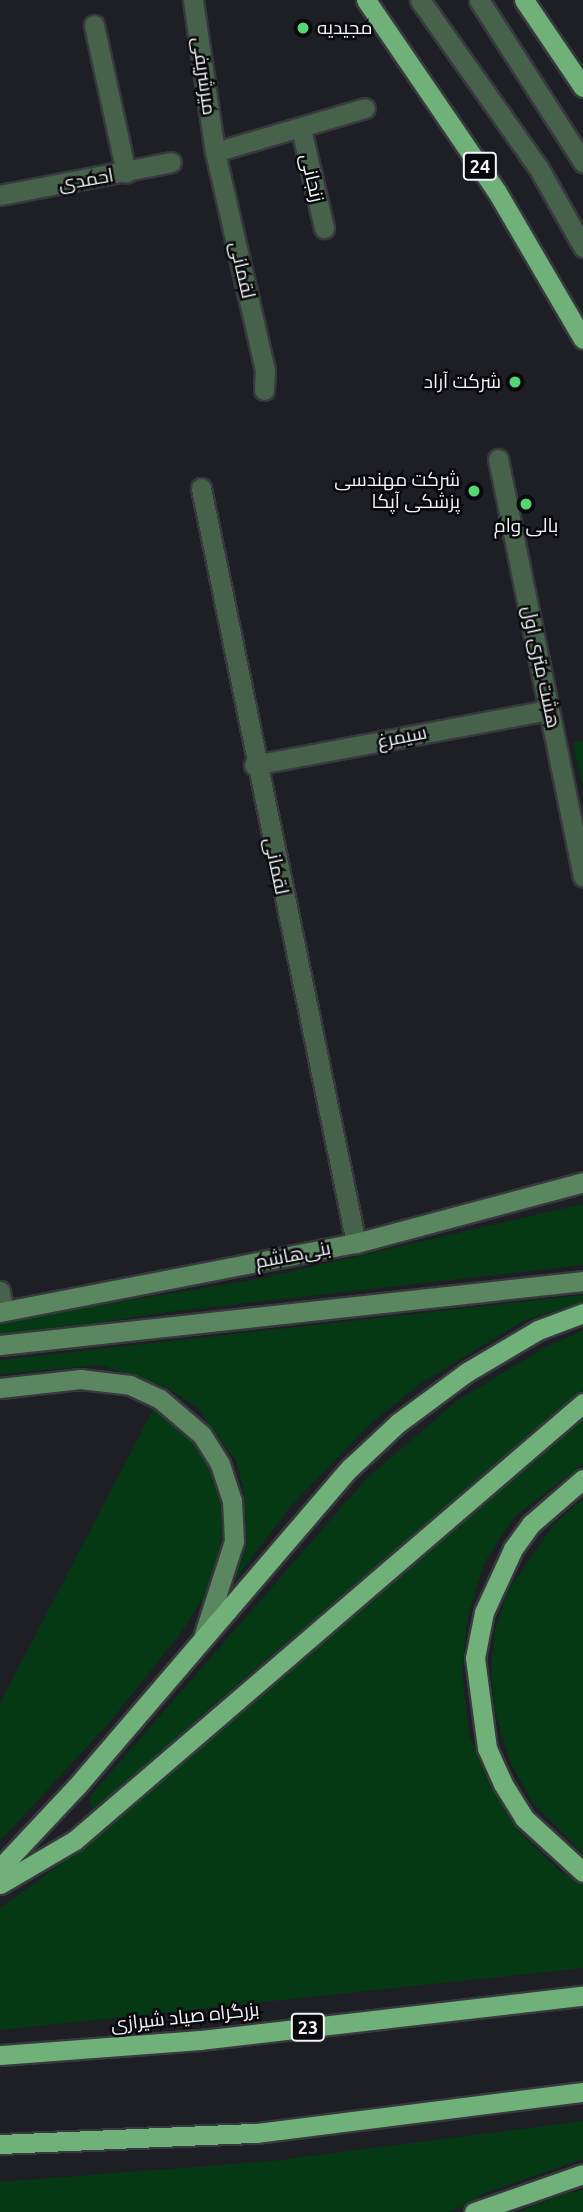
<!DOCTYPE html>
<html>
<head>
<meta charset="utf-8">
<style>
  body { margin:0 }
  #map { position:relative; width:583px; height:2212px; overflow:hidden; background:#1e1f25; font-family:Ubuntu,Cairo,sans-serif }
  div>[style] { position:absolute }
  .green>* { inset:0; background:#043914 }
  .roads { filter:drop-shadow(2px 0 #38393e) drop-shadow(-2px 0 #38393e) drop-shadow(0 2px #38393e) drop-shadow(0 -2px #38393e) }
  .service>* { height:19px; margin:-9.5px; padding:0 9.5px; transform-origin:9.5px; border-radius:9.5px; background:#46624a }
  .minor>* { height:19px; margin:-9.5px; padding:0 9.5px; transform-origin:9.5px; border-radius:9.5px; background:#46624a }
  .secondary>* { height:19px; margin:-9.5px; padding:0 9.5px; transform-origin:9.5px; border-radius:9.5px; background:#5a8760 }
  .trunk>* { height:19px; margin:-9.5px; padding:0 9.5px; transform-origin:9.5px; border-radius:9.5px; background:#70b17a }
  .dots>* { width:19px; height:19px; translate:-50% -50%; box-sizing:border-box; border:4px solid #09090c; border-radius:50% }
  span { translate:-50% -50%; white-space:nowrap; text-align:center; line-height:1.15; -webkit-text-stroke:5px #09090c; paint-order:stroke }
  .shield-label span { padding:2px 5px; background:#09090c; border:2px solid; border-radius:5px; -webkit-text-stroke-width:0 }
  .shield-label { font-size:18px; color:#f3f5f9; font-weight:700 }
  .poi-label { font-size:19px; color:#f3f5f9 }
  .left { translate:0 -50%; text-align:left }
  .right { translate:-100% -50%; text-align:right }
  .street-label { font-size:19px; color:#f3f5f9 }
</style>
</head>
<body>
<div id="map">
  <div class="green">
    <i style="clip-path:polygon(583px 741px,583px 788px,573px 743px)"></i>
    <i style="clip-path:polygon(583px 1204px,583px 1265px,176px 1311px,0 1337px,0 1324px,41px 1315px,259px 1279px)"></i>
    <i style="clip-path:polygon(583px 1295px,583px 1302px,523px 1321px,424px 1381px,372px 1422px,290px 1507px,235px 1580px,247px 1545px,244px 1492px,236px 1461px,197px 1407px,166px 1387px,101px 1365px,0 1374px,0 1360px)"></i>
    <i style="clip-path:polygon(583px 1330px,583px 1390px,198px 1718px,92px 1816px,90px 1796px,367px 1478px,457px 1401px,542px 1349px)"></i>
    <i style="clip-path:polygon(154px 1408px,200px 1446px,213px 1467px,225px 1522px,210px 1588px,182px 1631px,110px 1722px,0 1841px,0 1703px)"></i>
    <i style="clip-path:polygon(583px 1420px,583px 1464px,514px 1517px,484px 1563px,468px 1616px,462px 1672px,469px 1735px,493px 1791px,523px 1836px,560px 1871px,583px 1884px,583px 1968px,0 2030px,0 1908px,91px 1842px)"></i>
    <i style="clip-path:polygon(583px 1499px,583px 1853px,532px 1802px,509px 1760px,495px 1712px,491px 1672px,495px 1630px,508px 1591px,554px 1524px)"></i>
    <i style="clip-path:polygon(583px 2121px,583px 2159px,485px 2193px,451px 2212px,0 2212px,0 2182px,272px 2161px)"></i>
    <i style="clip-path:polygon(583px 2190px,583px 2212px,518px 2212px,564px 2194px)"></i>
  </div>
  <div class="roads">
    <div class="service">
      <i style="left:420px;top:0;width:204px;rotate:54.8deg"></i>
      <i style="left:538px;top:167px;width:92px;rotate:60.6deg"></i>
      <i style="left:479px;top:0;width:193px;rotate:57.3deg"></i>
    </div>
    <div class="minor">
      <i style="left:193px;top:0;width:154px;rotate:81.8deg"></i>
      <i style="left:215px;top:152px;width:224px;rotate:77.1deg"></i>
      <i style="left:265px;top:370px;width:20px;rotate:93deg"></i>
      <i style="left:94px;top:25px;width:151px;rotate:77.8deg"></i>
      <i style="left:301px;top:129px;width:102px;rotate:76.9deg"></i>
      <i style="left:215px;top:152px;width:156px;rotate:-16.3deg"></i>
      <i style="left:0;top:195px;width:174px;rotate:-10.9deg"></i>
      <i style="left:498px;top:459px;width:426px;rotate:78.5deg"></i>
      <i style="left:201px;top:488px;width:771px;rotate:78.4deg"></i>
      <i style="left:254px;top:765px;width:300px;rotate:-10.6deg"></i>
      <i style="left:0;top:1291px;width:20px;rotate:79deg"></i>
    </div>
    <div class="secondary">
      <i style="left:0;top:1312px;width:363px;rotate:-11deg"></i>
      <i style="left:356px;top:1243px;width:235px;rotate:-15deg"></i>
      <i style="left:0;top:1345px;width:587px;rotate:-6.26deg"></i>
      <i style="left:0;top:1388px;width:81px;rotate:-6.4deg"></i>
      <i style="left:80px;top:1379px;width:50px;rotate:6.8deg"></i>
      <i style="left:130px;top:1385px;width:33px;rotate:25deg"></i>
      <i style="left:160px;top:1399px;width:55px;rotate:40.6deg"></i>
      <i style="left:202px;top:1435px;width:34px;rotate:58deg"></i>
      <i style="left:220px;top:1464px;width:38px;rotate:72deg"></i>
      <i style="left:232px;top:1500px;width:41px;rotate:87.2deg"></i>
      <i style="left:234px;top:1541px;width:98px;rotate:107.9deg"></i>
    </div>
    <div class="trunk">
      <i style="left:366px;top:0;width:232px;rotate:55.7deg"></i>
      <i style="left:497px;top:192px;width:170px;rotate:59.7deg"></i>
      <i style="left:524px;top:0;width:105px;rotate:55.9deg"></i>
      <i style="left:583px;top:1479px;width:69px;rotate:139.1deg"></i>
      <i style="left:531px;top:1524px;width:31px;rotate:126deg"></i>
      <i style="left:513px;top:1549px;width:69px;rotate:114.7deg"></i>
      <i style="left:484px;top:1612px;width:47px;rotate:101.1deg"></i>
      <i style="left:475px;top:1658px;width:91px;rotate:82.4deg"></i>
      <i style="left:487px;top:1748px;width:39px;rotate:66deg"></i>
      <i style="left:503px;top:1784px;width:40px;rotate:58deg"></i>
      <i style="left:524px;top:1818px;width:80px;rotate:42.5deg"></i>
      <i style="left:0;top:1868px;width:112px;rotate:-46.8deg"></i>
      <i style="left:77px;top:1786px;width:419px;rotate:-49.4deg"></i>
      <i style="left:350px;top:1468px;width:66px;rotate:-43.2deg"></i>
      <i style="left:398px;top:1423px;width:86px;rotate:-36.5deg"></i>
      <i style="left:467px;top:1372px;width:82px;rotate:-30.6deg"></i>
      <i style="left:538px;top:1330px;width:48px;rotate:-20.7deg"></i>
      <i style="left:0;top:1884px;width:87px;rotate:-30.4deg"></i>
      <i style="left:75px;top:1840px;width:670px;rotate:-40.7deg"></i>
      <i style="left:0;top:2055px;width:201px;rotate:-4.3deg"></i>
      <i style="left:200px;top:2040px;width:386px;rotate:-6.6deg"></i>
      <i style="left:0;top:2144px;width:257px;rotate:-2.5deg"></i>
      <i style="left:257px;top:2133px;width:329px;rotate:-7.2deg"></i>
      <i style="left:474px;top:2212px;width:115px;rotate:-19.2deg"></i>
    </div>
  </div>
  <div class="dots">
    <i style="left:303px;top:28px;background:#55d672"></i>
    <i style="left:515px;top:382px;background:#55d672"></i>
    <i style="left:474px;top:491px;background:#55d672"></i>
    <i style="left:526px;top:504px;background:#55d672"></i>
  </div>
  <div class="shield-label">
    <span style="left:480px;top:166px">24</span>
    <span style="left:308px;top:2027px">23</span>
  </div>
  <div class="poi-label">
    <span class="left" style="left:317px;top:28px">مجیدیه</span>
    <span class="right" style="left:501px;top:382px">شرکت آراد</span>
    <span class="right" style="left:460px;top:491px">شرکت مهندسی<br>پزشکی آپکا</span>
    <span style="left:526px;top:526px">بالی وام</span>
  </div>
  <div class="street-label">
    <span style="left:204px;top:76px;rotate:82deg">میرشریفی</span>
    <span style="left:312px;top:178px;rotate:77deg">زنجانی</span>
    <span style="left:86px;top:180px;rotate:-10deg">احمدی</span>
    <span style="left:242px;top:270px;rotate:77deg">لقمانی</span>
    <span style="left:541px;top:667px;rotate:78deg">هشت متری اول</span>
    <span style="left:402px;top:737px;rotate:-11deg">سیمرغ</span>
    <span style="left:276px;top:866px;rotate:78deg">لقمانی</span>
    <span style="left:293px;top:1255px;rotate:-11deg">بنی‌هاشم</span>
    <span style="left:185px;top:2017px;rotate:-6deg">بزرگراه صیاد شیرازی</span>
  </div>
</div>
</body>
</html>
